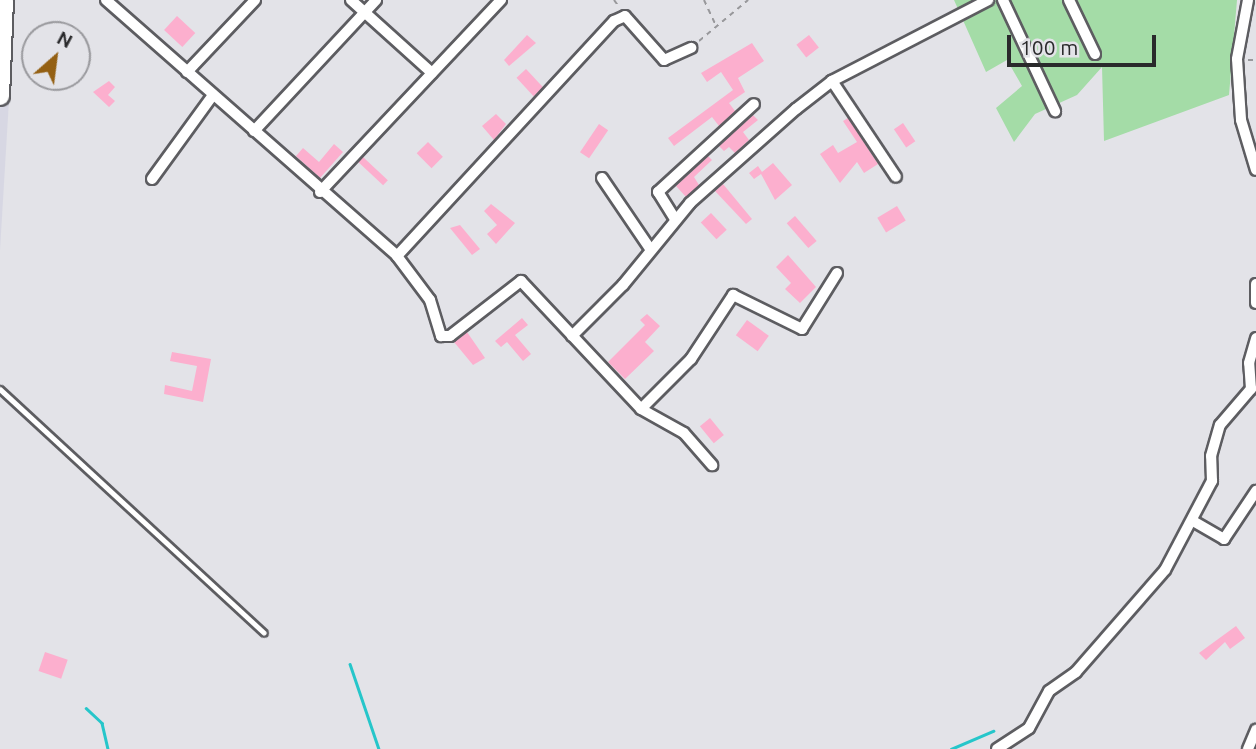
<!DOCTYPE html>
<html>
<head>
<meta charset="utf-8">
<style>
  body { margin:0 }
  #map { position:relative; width:1256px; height:749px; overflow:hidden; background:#e3e3e8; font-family:Ubuntu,sans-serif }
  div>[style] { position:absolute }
  .built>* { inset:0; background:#d7d7e3 }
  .green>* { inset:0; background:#a4dca7 }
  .stream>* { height:2.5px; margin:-1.25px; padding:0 1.25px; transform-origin:1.25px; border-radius:1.25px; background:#26c6ca }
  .building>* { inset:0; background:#fcafce; transform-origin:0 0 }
  .path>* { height:2px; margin-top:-1px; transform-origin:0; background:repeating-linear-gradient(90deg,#98989b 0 5px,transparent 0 10px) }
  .roads { filter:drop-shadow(2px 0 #5d5d61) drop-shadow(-2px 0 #5d5d61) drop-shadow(0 2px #5d5d61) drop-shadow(0 -2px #5d5d61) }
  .lane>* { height:4.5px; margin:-2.25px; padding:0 2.25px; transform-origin:2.25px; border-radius:2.25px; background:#fff }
  .street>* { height:10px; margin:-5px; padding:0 5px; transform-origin:5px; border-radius:5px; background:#fff }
  .highway>* { height:18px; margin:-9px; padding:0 9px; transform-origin:9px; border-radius:9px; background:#fff }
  span { translate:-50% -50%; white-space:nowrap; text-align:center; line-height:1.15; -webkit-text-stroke:5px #e3e3e8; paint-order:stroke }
  .north { position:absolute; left:21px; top:21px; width:70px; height:70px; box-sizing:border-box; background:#e3e3e8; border:2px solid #99999d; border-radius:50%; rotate:28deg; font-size:19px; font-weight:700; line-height:28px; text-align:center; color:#2a2a2c }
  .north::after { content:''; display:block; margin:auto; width:24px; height:32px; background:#946013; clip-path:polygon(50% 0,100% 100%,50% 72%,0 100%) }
  .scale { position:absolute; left:1007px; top:35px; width:149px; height:32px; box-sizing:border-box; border:4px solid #2a2a2c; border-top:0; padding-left:9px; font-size:21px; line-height:24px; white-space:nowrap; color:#2a2a2c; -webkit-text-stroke:5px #e3e3e8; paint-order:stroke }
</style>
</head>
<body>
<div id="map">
  <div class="built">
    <i style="clip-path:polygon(0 0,15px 0,0 250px)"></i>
  </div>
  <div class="green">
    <i style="clip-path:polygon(954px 0,1237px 0,1229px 95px,1104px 141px,1102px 67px,1077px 95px,1035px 114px,1014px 142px,996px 108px,1022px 86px,1007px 60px,986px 72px)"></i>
  </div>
  <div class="stream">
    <i style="left:350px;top:664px;width:90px;rotate:71.2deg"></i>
    <i style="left:86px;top:708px;width:22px;rotate:43deg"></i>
    <i style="left:102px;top:723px;width:27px;rotate:77deg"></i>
    <i style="left:951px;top:749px;width:46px;rotate:-23.2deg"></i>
  </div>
  <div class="building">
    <i style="left:177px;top:16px;width:25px;height:19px;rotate:43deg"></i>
    <i style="clip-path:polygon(527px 35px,536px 43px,509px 66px,504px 60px)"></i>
    <i style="left:809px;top:35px;width:16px;height:16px;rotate:52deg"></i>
    <i style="clip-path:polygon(752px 43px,764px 61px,738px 78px,745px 92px,729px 103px,735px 111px,719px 126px,712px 117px,674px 146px,668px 138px,733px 90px,721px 72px,707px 82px,701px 73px)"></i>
    <i style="left:526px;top:69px;width:25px;height:13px;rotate:47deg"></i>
    <i style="clip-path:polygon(109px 81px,115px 87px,108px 95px,115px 101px,109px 107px,93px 92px)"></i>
    <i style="clip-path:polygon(496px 114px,506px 124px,494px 140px,482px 126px)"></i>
    <i style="clip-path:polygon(753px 115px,758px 120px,743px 132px,749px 140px,735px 153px,729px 147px,724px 151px,719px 146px)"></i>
    <i style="clip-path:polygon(848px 118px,878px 164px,864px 173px,857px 162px,840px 183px,820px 154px,833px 145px,838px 153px,857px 142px,843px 121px)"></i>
    <i style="left:903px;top:123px;width:22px;height:11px;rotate:56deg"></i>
    <i style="left:599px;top:124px;width:11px;height:34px;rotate:34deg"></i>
    <i style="left:428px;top:142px;width:21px;height:16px;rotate:45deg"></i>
    <i style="clip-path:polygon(334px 144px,343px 152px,320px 178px,296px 156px,303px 148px,319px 162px)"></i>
    <i style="clip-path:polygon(708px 156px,712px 160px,694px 177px,699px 185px,686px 197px,676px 186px)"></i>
    <i style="left:363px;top:157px;width:34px;height:7px;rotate:43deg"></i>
    <i style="clip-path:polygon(773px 163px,792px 185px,775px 200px,761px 174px,754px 179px,749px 173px,758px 166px,762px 172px)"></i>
    <i style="clip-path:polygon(723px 184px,752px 219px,746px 224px,715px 191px)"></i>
    <i style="clip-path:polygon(491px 204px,515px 223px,496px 244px,487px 234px,497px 225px,484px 211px)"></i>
    <i style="left:897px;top:206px;width:17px;height:23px;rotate:59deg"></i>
    <i style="left:711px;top:213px;width:23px;height:14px;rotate:47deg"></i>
    <i style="left:795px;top:216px;width:33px;height:11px;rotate:49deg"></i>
    <i style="clip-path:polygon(460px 225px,480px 249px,472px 255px,450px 228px)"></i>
    <i style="clip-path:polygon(788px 255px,816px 287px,800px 303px,785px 289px,791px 283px,776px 267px)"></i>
    <i style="clip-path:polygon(647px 314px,660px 326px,645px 342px,654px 351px,625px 379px,608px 362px,645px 325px,640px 320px)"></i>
    <i style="clip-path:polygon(522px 318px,528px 325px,515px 335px,531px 354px,523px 361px,507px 342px,501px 347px,495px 341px)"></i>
    <i style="left:747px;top:320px;width:27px;height:19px;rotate:36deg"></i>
    <i style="clip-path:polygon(467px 332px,485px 358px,473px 365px,454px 342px)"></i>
    <i style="clip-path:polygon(172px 352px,211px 359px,203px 402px,164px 394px,165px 385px,192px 391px,197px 366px,170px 361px)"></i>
    <i style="left:710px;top:418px;width:22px;height:13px;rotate:51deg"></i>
    <i style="clip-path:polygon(1236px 626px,1245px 638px,1230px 649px,1225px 642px,1206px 660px,1199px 653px)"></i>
    <i style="left:45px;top:652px;width:24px;height:20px;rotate:19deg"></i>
  </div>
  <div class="path">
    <i style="left:614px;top:0;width:9px;rotate:54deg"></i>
    <i style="left:704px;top:0;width:29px;rotate:65deg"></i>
    <i style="left:699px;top:41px;width:64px;rotate:-39.9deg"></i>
    <i style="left:1248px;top:60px;width:8px"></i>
  </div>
  <div class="roads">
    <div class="lane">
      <i style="left:0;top:389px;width:359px;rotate:42.7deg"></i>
    </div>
    <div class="street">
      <i style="left:106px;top:0;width:388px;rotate:41.3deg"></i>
      <i style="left:397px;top:256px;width:55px;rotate:53.1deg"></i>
      <i style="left:430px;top:300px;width:38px;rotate:73deg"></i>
      <i style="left:441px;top:336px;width:9px"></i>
      <i style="left:450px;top:336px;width:90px;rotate:-37.8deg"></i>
      <i style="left:521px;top:281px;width:175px;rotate:46.8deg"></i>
      <i style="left:641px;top:409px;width:71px;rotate:-45deg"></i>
      <i style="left:691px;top:359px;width:77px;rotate:-56.7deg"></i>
      <i style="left:733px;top:295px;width:77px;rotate:26.2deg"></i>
      <i style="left:802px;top:329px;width:66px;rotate:-58deg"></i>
      <i style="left:351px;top:0;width:109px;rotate:42deg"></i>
      <i style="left:1003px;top:0;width:123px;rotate:64.9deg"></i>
      <i style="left:1069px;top:0;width:60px;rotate:64.3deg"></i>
      <i style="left:1248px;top:0;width:60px;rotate:100.6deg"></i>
      <i style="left:1237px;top:59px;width:61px;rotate:86.2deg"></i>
      <i style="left:1241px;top:120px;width:52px;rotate:73.3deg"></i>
      <i style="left:187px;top:72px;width:99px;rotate:-46.6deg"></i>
      <i style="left:832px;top:81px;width:115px;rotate:56.3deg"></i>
      <i style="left:254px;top:131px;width:179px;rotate:-47deg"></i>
      <i style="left:602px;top:178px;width:87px;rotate:55.8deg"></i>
      <i style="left:152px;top:179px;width:104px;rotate:-54deg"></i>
      <i style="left:320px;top:192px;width:264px;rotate:-46.7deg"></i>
      <i style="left:675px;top:219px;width:32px;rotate:-122deg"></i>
      <i style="left:658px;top:192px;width:130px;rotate:-42.5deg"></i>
      <i style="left:397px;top:256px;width:320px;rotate:-47.3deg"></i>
      <i style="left:614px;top:21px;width:12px;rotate:-24deg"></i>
      <i style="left:625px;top:16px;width:59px;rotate:48.4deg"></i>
      <i style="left:664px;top:60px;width:30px;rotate:-24deg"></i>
      <i style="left:1256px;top:284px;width:19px;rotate:90deg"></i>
      <i style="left:572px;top:336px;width:72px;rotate:-45deg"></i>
      <i style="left:623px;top:285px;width:106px;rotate:-50.7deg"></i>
      <i style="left:690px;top:203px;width:142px;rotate:-41.6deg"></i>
      <i style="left:796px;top:109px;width:46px;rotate:-37.9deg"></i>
      <i style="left:832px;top:81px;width:176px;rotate:-27.4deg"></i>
      <i style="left:641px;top:409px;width:49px;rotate:29.2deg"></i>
      <i style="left:684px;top:433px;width:43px;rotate:48.8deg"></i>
      <i style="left:1193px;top:521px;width:36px;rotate:30deg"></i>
      <i style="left:1224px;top:539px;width:58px;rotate:-56.3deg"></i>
      <i style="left:997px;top:749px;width:38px;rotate:-33deg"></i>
      <i style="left:1029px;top:728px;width:42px;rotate:-61.6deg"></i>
      <i style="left:1049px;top:691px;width:33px;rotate:-35deg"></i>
      <i style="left:1076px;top:672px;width:135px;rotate:-48.9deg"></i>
      <i style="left:1165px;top:570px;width:101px;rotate:-62.2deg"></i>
      <i style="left:1212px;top:481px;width:25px;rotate:-92deg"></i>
      <i style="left:1211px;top:456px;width:32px;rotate:-74deg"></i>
      <i style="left:1220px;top:425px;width:48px;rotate:-49.3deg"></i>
      <i style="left:1251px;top:389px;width:26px;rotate:-94deg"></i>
      <i style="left:1249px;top:363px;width:26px;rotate:-74deg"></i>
      <i style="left:1248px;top:749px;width:21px;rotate:-67deg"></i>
    </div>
    <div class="highway">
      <i style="left:0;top:96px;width:96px;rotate:-87.6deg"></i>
    </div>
  </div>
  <div class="north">N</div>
  <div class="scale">100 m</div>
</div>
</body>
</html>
